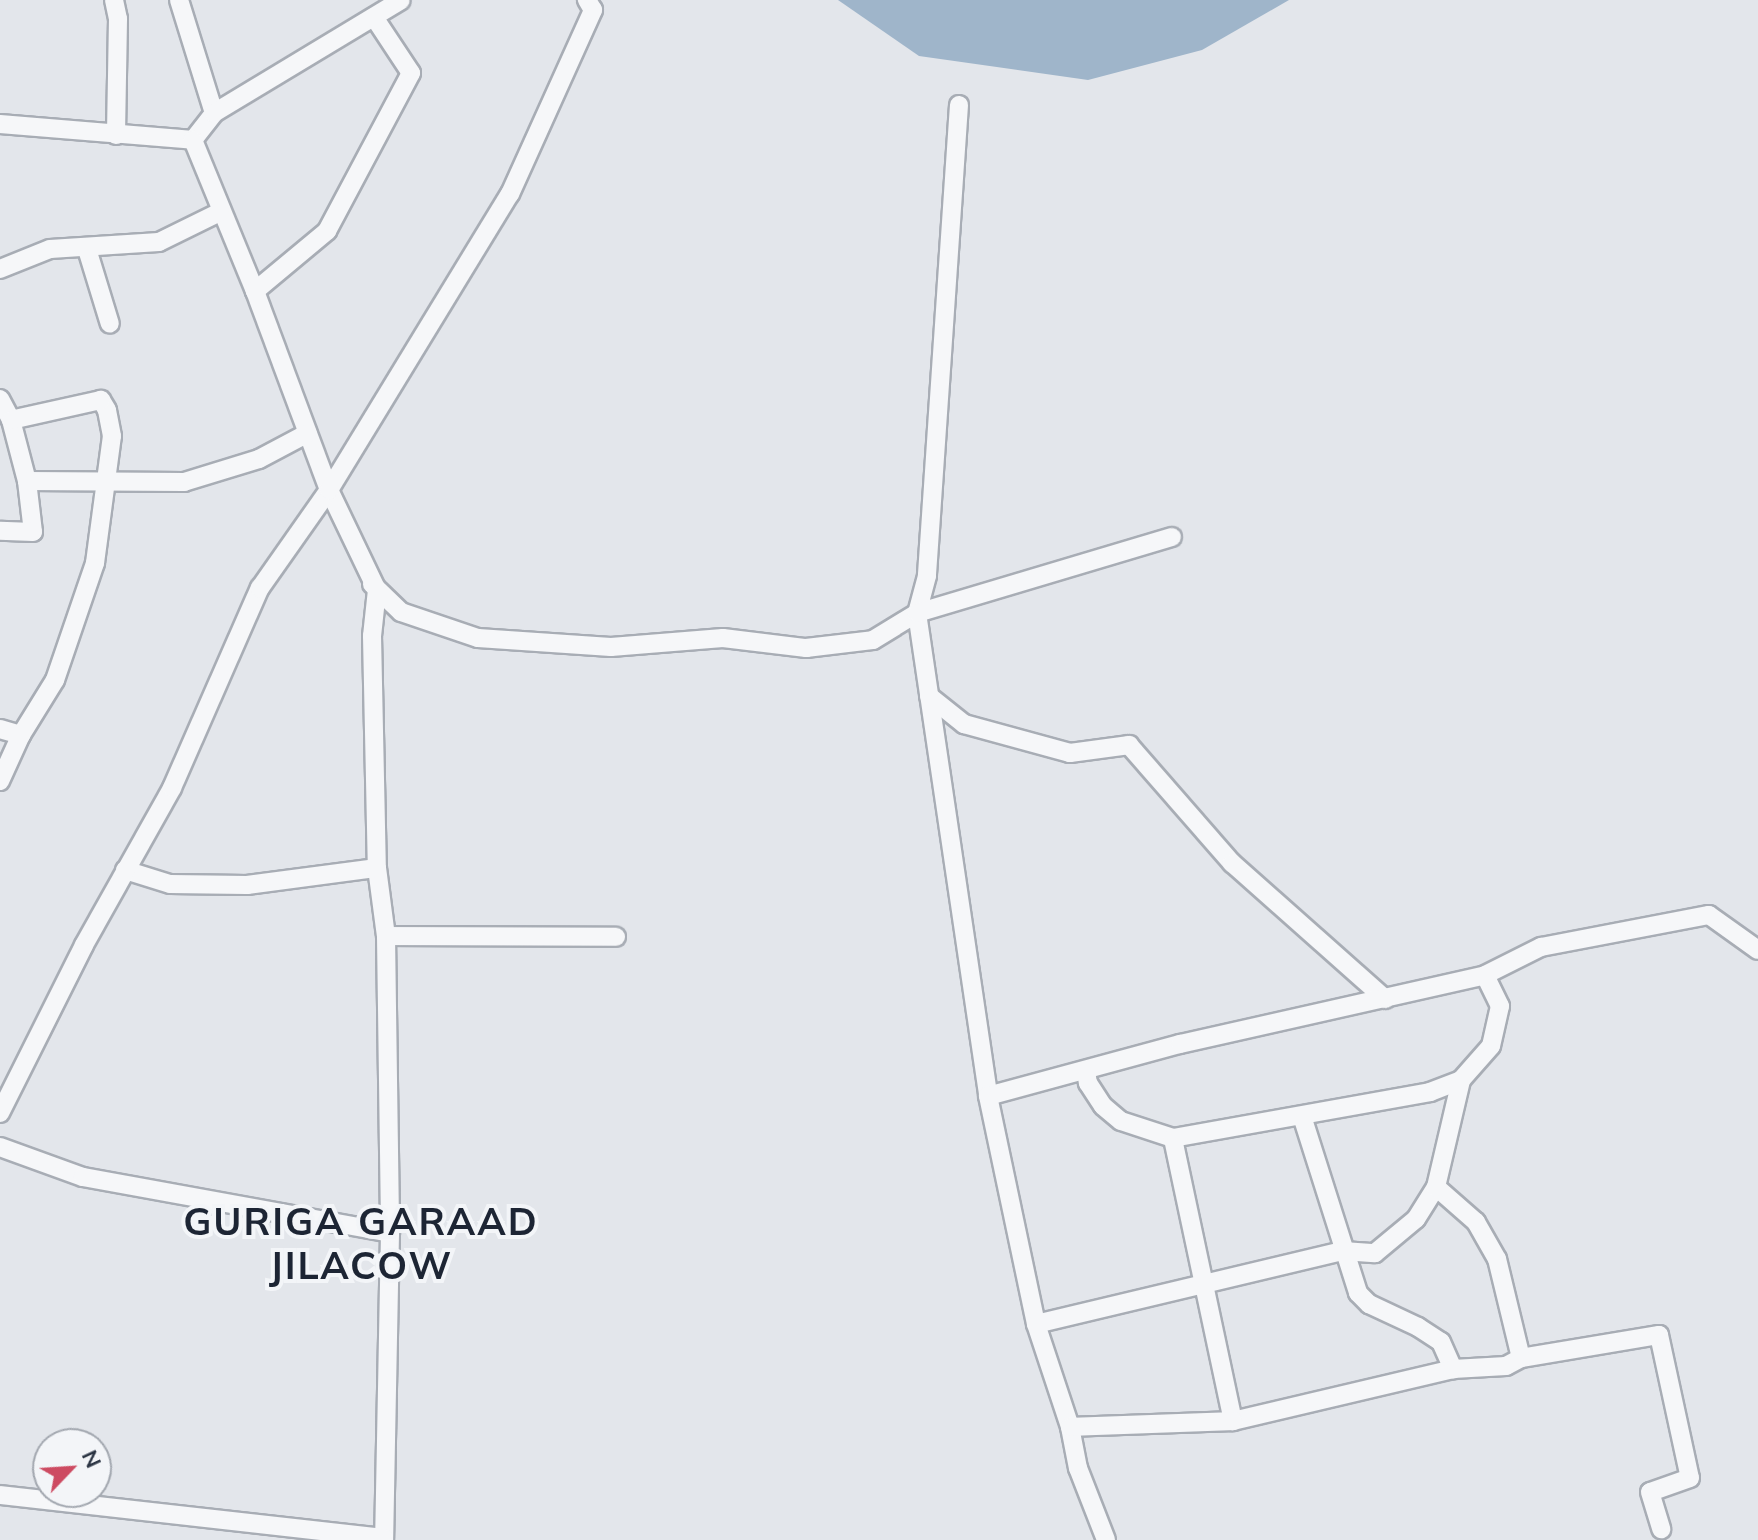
<!DOCTYPE html>
<html>
<head>
<meta charset="utf-8">
<style>
  body { margin:0 }
  #map { position:relative; width:1758px; height:1540px; overflow:hidden; background:#e3e6eb; font-family:Mulish,sans-serif }
  div>[style] { position:absolute }
  .water>* { inset:0; background:#9fb5ca }
  .roads { filter:drop-shadow(2px 0 #a8adb5) drop-shadow(-2px 0 #a8adb5) drop-shadow(0 2px #a8adb5) drop-shadow(0 -2px #a8adb5) }
  .street>* { height:18px; margin:-9px; padding:0 9px; transform-origin:9px; border-radius:9px; background:#f6f7f9 }
  span { translate:-50% -50%; white-space:nowrap; text-align:center; line-height:1.15; -webkit-text-stroke:8px #f3f5f8; paint-order:stroke }
  .district-label { font-size:38px; color:#1d2534; font-weight:700; letter-spacing:2px }
  .north { position:absolute; left:32px; top:1428px; width:80px; height:80px; box-sizing:border-box; background:#f3f5f8; border:2px solid #a3a8b0; border-radius:50%; rotate:65deg; font-size:22px; font-weight:700; line-height:32px; text-align:center; color:#2b3443 }
  .north::after { content:''; display:block; margin:auto; width:28px; height:36px; background:#cd4b62; clip-path:polygon(50% 0,100% 100%,50% 72%,0 100%) }
</style>
</head>
<body>
<div id="map">
  <div class="water">
    <i style="clip-path:polygon(838px 0,1289px 0,1202px 50px,1088px 80px,919px 56px)"></i>
  </div>
  <div class="roads">
    <div class="street">
      <i style="left:114px;top:0;width:19px;rotate:78deg"></i>
      <i style="left:118px;top:19px;width:116px;rotate:91deg"></i>
      <i style="left:179px;top:0;width:118px;rotate:72.8deg"></i>
      <i style="left:959px;top:105px;width:472px;rotate:93.9deg"></i>
      <i style="left:927px;top:576px;width:38px;rotate:105deg"></i>
      <i style="left:917px;top:613px;width:488px;rotate:81.6deg"></i>
      <i style="left:988px;top:1096px;width:233px;rotate:78.1deg"></i>
      <i style="left:1036px;top:1324px;width:108px;rotate:71.7deg"></i>
      <i style="left:1070px;top:1427px;width:42px;rotate:79deg"></i>
      <i style="left:1078px;top:1468px;width:77px;rotate:68.7deg"></i>
      <i style="left:0;top:124px;width:194px;rotate:4.7deg"></i>
      <i style="left:193px;top:140px;width:34px;rotate:-52deg"></i>
      <i style="left:214px;top:113px;width:218px;rotate:-31.1deg"></i>
      <i style="left:193px;top:140px;width:163px;rotate:67.7deg"></i>
      <i style="left:255px;top:291px;width:212px;rotate:69.6deg"></i>
      <i style="left:329px;top:490px;width:111px;rotate:64.4deg"></i>
      <i style="left:377px;top:590px;width:46px;rotate:96.2deg"></i>
      <i style="left:372px;top:636px;width:232px;rotate:88.8deg"></i>
      <i style="left:377px;top:868px;width:69px;rotate:82.5deg"></i>
      <i style="left:386px;top:936px;width:297px;rotate:89.2deg"></i>
      <i style="left:390px;top:1233px;width:307px;rotate:91.1deg"></i>
      <i style="left:87px;top:249px;width:78px;rotate:73deg"></i>
      <i style="left:0;top:269px;width:54px;rotate:-21.8deg"></i>
      <i style="left:50px;top:249px;width:109px;rotate:-3.7deg"></i>
      <i style="left:159px;top:242px;width:68px;rotate:-26.2deg"></i>
      <i style="left:255px;top:291px;width:94px;rotate:-39.8deg"></i>
      <i style="left:327px;top:231px;width:179px;rotate:-62deg"></i>
      <i style="left:411px;top:73px;width:67px;rotate:-123.5deg"></i>
      <i style="left:0;top:399px;width:24px;rotate:62deg"></i>
      <i style="left:11px;top:420px;width:63px;rotate:75.3deg"></i>
      <i style="left:27px;top:481px;width:51px;rotate:83.3deg"></i>
      <i style="left:33px;top:532px;width:33px;rotate:-178deg"></i>
      <i style="left:27px;top:481px;width:157px;rotate:0.4deg"></i>
      <i style="left:184px;top:482px;width:78px;rotate:-17deg"></i>
      <i style="left:259px;top:459px;width:55px;rotate:-28deg"></i>
      <i style="left:372px;top:584px;width:40px;rotate:44deg"></i>
      <i style="left:401px;top:612px;width:81px;rotate:18.7deg"></i>
      <i style="left:478px;top:638px;width:133px;rotate:3.9deg"></i>
      <i style="left:611px;top:647px;width:112px;rotate:-4.6deg"></i>
      <i style="left:723px;top:638px;width:84px;rotate:6.9deg"></i>
      <i style="left:806px;top:648px;width:67px;rotate:-6.8deg"></i>
      <i style="left:873px;top:640px;width:52px;rotate:-31.5deg"></i>
      <i style="left:917px;top:613px;width:266px;rotate:-16.6deg"></i>
      <i style="left:929px;top:696px;width:45px;rotate:38.7deg"></i>
      <i style="left:964px;top:724px;width:110px;rotate:15.3deg"></i>
      <i style="left:1070px;top:753px;width:60px;rotate:-7.7deg"></i>
      <i style="left:1129px;top:745px;width:157px;rotate:48.9deg"></i>
      <i style="left:1232px;top:863px;width:205px;rotate:41.6deg"></i>
      <i style="left:0;top:729px;width:22px;rotate:16deg"></i>
      <i style="left:0;top:781px;width:51px;rotate:-65.5deg"></i>
      <i style="left:21px;top:735px;width:65px;rotate:-58.3deg"></i>
      <i style="left:55px;top:680px;width:124px;rotate:-71.1deg"></i>
      <i style="left:95px;top:563px;width:128px;rotate:-82.4deg"></i>
      <i style="left:112px;top:436px;width:26px;rotate:-101deg"></i>
      <i style="left:107px;top:410px;width:12px;rotate:-121deg"></i>
      <i style="left:101px;top:400px;width:92px;rotate:167.5deg"></i>
      <i style="left:125px;top:870px;width:47px;rotate:17.3deg"></i>
      <i style="left:170px;top:884px;width:77px;rotate:0.7deg"></i>
      <i style="left:247px;top:885px;width:131px;rotate:-7.5deg"></i>
      <i style="left:386px;top:936px;width:230px;rotate:0.2deg"></i>
      <i style="left:1086px;top:1071px;width:12px;rotate:81deg"></i>
      <i style="left:1088px;top:1083px;width:27px;rotate:57deg"></i>
      <i style="left:1103px;top:1106px;width:23px;rotate:40deg"></i>
      <i style="left:1121px;top:1121px;width:55px;rotate:18.1deg"></i>
      <i style="left:988px;top:1096px;width:199px;rotate:-15.2deg"></i>
      <i style="left:1180px;top:1044px;width:313px;rotate:-12.7deg"></i>
      <i style="left:1485px;top:975px;width:63px;rotate:-26.6deg"></i>
      <i style="left:1541px;top:947px;width:171px;rotate:-10.8deg"></i>
      <i style="left:1709px;top:915px;width:60px;rotate:35.5deg"></i>
      <i style="left:0;top:1113px;width:188px;rotate:-63.4deg"></i>
      <i style="left:84px;top:945px;width:180px;rotate:-60.7deg"></i>
      <i style="left:172px;top:788px;width:219px;rotate:-66.3deg"></i>
      <i style="left:260px;top:588px;width:120px;rotate:-54.9deg"></i>
      <i style="left:329px;top:490px;width:347px;rotate:-58.6deg"></i>
      <i style="left:510px;top:194px;width:202px;rotate:-65.7deg"></i>
      <i style="left:593px;top:10px;width:12px;rotate:-121deg"></i>
      <i style="left:1302px;top:1116px;width:186px;rotate:72.4deg"></i>
      <i style="left:1358px;top:1293px;width:16px;rotate:45deg"></i>
      <i style="left:1369px;top:1304px;width:54px;rotate:25.1deg"></i>
      <i style="left:1418px;top:1327px;width:27px;rotate:33deg"></i>
      <i style="left:1441px;top:1342px;width:30px;rotate:66deg"></i>
      <i style="left:1453px;top:1369px;width:226px;rotate:166.7deg"></i>
      <i style="left:1233px;top:1421px;width:289px;rotate:-102deg"></i>
      <i style="left:1173px;top:1138px;width:261px;rotate:-10.1deg"></i>
      <i style="left:1430px;top:1092px;width:33px;rotate:-21deg"></i>
      <i style="left:1461px;top:1080px;width:45px;rotate:-48.6deg"></i>
      <i style="left:1491px;top:1046px;width:41px;rotate:-77.3deg"></i>
      <i style="left:1500px;top:1006px;width:34px;rotate:-116deg"></i>
      <i style="left:0;top:1147px;width:88px;rotate:19.9deg"></i>
      <i style="left:83px;top:1177px;width:312px;rotate:10.3deg"></i>
      <i style="left:1036px;top:1324px;width:316px;rotate:-13.4deg"></i>
      <i style="left:1343px;top:1251px;width:32px;rotate:4deg"></i>
      <i style="left:1375px;top:1253px;width:53px;rotate:-39.7deg"></i>
      <i style="left:1416px;top:1219px;width:38px;rotate:-58deg"></i>
      <i style="left:1521px;top:1358px;width:140px;rotate:-9.5deg"></i>
      <i style="left:1659px;top:1335px;width:146px;rotate:77.8deg"></i>
      <i style="left:1690px;top:1478px;width:42px;rotate:160.7deg"></i>
      <i style="left:1650px;top:1492px;width:39px;rotate:73deg"></i>
      <i style="left:1453px;top:1369px;width:53px;rotate:-3.2deg"></i>
      <i style="left:1506px;top:1366px;width:17px;rotate:-28deg"></i>
      <i style="left:1521px;top:1358px;width:102px;rotate:-103.6deg"></i>
      <i style="left:1497px;top:1259px;width:43px;rotate:-119.6deg"></i>
      <i style="left:1476px;top:1222px;width:53px;rotate:-138.8deg"></i>
      <i style="left:1436px;top:1187px;width:110px;rotate:-76.8deg"></i>
      <i style="left:1070px;top:1427px;width:163px;rotate:-2.1deg"></i>
      <i style="left:0;top:1495px;width:386px;rotate:6.4deg"></i>
    </div>
  </div>
  <div class="district-label">
    <span style="left:361px;top:1244px">GURIGA GARAAD<br>JILACOW</span>
  </div>
  <div class="north">N</div>
</div>
</body>
</html>
